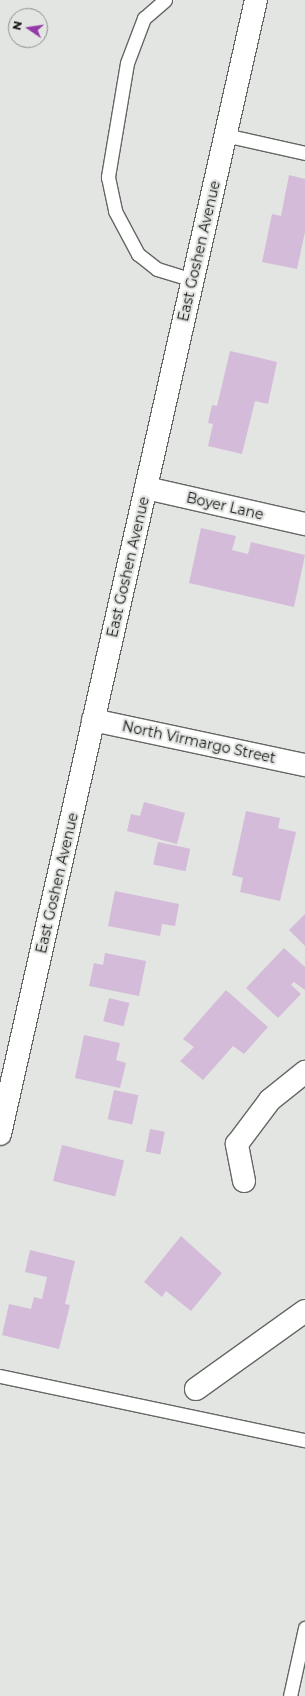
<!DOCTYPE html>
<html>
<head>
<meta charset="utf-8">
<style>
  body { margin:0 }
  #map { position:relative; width:305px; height:1696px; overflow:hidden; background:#e2e5e1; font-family:Montserrat,sans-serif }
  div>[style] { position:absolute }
  .building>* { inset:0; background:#d4bbd9; transform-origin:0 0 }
  .roads { filter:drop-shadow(1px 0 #646763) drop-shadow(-1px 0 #646763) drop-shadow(0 1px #646763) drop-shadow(0 -1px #646763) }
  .service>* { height:13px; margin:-6.5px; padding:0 6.5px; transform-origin:6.5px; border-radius:6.5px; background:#fff }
  .minor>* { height:22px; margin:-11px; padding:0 11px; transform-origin:11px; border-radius:11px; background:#fff }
  .tertiary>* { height:22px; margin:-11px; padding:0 11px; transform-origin:11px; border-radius:11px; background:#fff }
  span { translate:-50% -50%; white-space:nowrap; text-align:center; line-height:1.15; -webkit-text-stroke:4px #e2e5e1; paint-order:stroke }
  .street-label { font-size:14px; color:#141514 }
  .north { position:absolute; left:8px; top:8px; width:40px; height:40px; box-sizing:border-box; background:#e2e5e1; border:1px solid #90928f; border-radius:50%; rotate:283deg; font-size:11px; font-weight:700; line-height:16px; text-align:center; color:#141514 }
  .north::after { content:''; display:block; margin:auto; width:14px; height:18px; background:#943aa6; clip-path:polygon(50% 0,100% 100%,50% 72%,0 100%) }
</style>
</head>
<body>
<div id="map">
  <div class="building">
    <i style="clip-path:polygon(289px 175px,305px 179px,305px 232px,297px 269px,262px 262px,272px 214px,281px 216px)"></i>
    <i style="clip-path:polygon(230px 351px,277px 362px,268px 404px,255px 401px,242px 454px,208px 446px,213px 424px,208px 423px,212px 405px,217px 406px)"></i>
    <i style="clip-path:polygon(201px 528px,236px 536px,232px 550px,248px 554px,251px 542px,305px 555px,294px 607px,189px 583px)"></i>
    <i style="clip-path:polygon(144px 802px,185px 813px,177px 844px,127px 831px,131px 814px,140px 816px)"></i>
    <i style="clip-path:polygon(246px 811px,280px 818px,278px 828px,296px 832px,280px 901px,240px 892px,243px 878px,232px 875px)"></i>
    <i style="left:158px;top:842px;width:33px;height:23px;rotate:12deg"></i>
    <i style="clip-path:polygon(115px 891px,179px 904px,175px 926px,162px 924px,160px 936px,108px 926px)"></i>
    <i style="clip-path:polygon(305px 914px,305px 946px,289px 930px)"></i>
    <i style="clip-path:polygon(284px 948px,305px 967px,305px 990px,294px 982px,291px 985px,301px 994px,278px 1018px,246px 988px)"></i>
    <i style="clip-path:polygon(105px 953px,146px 961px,139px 996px,89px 986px,94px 963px,103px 965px)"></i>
    <i style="clip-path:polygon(226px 990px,268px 1027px,244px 1054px,233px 1046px,203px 1080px,180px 1061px,194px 1047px,183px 1039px)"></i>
    <i style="left:109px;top:998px;width:21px;height:24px;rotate:14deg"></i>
    <i style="clip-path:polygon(84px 1035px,120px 1043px,116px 1060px,126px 1063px,120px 1088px,75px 1078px)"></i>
    <i style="left:114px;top:1090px;width:25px;height:30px;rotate:12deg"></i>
    <i style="left:150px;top:1129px;width:15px;height:23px;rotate:11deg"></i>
    <i style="left:62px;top:1145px;width:64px;height:37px;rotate:14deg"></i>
    <i style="clip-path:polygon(181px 1236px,222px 1273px,191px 1311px,166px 1291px,162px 1297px,144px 1282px)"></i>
    <i style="clip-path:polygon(30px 1250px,75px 1261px,65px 1304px,70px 1305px,59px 1349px,2px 1335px,9px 1304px,31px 1309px,34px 1297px,42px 1299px,47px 1277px,25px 1272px)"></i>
  </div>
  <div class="roads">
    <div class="service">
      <i style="left:165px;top:0;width:28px;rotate:139deg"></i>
      <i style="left:144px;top:18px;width:48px;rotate:110.7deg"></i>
      <i style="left:127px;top:63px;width:116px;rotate:99.5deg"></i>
      <i style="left:108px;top:177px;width:35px;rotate:78deg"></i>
      <i style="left:115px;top:211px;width:49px;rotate:61.9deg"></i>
      <i style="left:138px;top:254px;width:24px;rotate:38deg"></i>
      <i style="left:157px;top:269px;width:38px;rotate:17deg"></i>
      <i style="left:225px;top:135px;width:82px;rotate:12.7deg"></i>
      <i style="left:0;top:1376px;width:312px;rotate:11.9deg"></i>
      <i style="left:290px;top:1696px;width:70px;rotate:-77.6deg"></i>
    </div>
    <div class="minor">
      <i style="left:146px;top:488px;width:163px;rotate:12.8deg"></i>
      <i style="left:93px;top:720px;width:217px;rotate:12deg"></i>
      <i style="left:244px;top:1181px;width:38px;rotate:-101deg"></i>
      <i style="left:237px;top:1144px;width:55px;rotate:-53.1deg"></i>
      <i style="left:270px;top:1100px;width:45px;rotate:-38.7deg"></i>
      <i style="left:196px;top:1389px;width:134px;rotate:-35.6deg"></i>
    </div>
    <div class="tertiary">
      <i style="left:0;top:1134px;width:1163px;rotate:-77.28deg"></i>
    </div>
  </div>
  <div class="street-label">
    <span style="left:199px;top:251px;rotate:-77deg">East Goshen Avenue</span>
    <span style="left:225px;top:506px;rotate:13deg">Boyer Lane</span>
    <span style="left:128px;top:567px;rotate:-77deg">East Goshen Avenue</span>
    <span style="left:199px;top:742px;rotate:12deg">North Virmargo Street</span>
    <span style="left:57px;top:883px;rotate:-77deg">East Goshen Avenue</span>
  </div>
  <div class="north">N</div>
</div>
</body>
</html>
